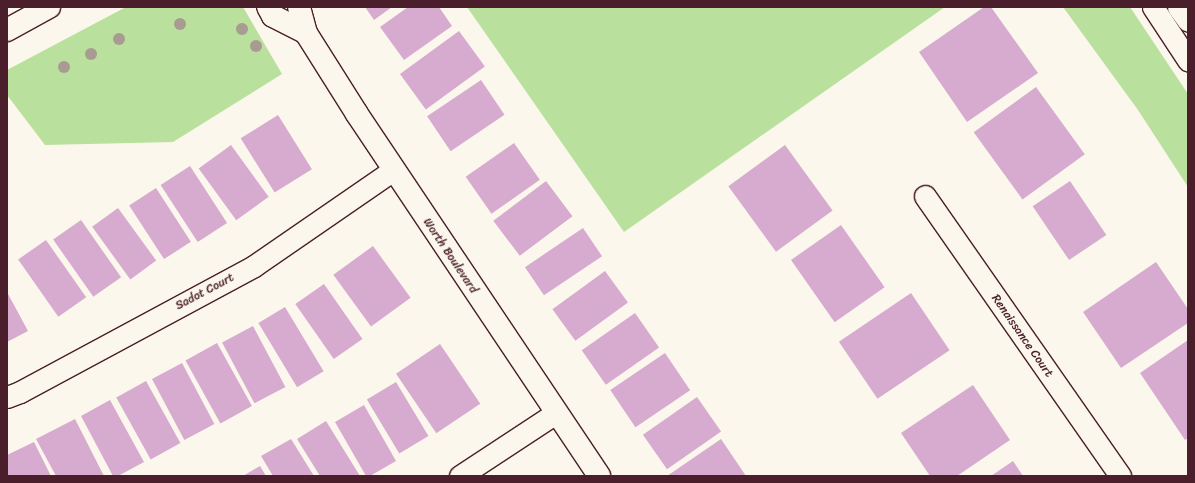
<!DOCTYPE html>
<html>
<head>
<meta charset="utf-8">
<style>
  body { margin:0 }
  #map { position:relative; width:1195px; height:483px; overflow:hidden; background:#fbf7ec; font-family:Sriracha,sans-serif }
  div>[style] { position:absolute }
  .green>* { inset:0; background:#b9e09c }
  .building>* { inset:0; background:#d7abcf; transform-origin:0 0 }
  .roads { filter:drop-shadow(1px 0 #4a1f2b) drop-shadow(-1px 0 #4a1f2b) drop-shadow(0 1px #4a1f2b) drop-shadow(0 -1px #4a1f2b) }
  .minor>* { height:21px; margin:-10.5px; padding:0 10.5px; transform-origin:10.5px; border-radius:10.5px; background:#fbf7ec }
  .tertiary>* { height:22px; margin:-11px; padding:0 11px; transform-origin:11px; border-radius:11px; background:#fbf7ec }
  .secondary>* { height:22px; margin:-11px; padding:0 11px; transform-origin:11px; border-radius:11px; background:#fbf7ec }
  .trees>* { width:12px; height:12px; margin:-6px; border-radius:50%; background:#a99b91 }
  span { translate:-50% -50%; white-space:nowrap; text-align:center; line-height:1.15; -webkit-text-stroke:3px #fbf7ec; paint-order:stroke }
  .street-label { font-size:12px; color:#4a1f2b }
  .frame { position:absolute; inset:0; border:8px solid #4a1f2b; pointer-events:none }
</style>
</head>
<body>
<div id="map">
  <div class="green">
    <i style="clip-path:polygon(126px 7px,243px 7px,282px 74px,173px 142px,45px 145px,7px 95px,7px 70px)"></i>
    <i style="clip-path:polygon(467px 7px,945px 7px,624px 232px)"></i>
    <i style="clip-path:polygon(1063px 7px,1130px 7px,1188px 94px,1188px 187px,1138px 110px)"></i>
  </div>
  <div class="building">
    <i style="clip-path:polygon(365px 7px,392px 7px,374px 20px)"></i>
    <i style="clip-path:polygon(408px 7px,439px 7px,452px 26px,404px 60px,380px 27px)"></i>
    <i style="clip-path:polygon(984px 7px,991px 7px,1038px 73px,967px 122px,919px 52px)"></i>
    <i style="left:459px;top:31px;width:44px;height:73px;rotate:54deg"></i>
    <i style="left:481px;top:80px;width:42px;height:65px;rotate:56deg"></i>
    <i style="left:1036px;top:87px;width:83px;height:77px;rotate:54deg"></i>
    <i style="left:278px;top:115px;width:64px;height:44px;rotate:58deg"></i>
    <i style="left:514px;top:143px;width:45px;height:59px;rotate:55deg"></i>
    <i style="left:231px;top:145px;width:64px;height:40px;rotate:54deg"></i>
    <i style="left:785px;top:145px;width:81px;height:70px;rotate:54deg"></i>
    <i style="left:190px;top:166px;width:68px;height:35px;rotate:57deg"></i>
    <i style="left:546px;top:181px;width:44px;height:66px;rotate:53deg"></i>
    <i style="left:1070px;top:181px;width:65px;height:45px;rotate:56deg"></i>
    <i style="left:156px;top:188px;width:64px;height:32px;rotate:57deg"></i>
    <i style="left:118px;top:208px;width:65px;height:32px;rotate:54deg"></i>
    <i style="left:81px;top:220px;width:70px;height:34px;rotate:55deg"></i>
    <i style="left:841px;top:225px;width:76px;height:61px;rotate:55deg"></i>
    <i style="left:583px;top:228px;width:34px;height:70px;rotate:56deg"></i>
    <i style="left:46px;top:240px;width:70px;height:34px;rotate:55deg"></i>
    <i style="left:373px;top:246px;width:64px;height:49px;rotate:54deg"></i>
    <i style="clip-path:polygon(1156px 262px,1188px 309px,1188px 323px,1121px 368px,1083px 312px)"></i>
    <i style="left:605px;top:271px;width:39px;height:65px;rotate:54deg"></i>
    <i style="left:324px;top:284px;width:67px;height:35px;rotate:55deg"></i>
    <i style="clip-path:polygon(7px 292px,28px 331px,7px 342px)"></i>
    <i style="left:911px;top:293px;width:69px;height:87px;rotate:56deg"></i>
    <i style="left:285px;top:307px;width:75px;height:31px;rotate:59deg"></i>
    <i style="left:635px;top:313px;width:42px;height:65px;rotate:55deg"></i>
    <i style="left:253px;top:326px;width:69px;height:35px;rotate:62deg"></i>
    <i style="clip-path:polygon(1188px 340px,1188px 438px,1185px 440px,1140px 373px)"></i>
    <i style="left:217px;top:343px;width:72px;height:36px;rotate:61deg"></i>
    <i style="left:440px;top:344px;width:72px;height:53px;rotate:56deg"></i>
    <i style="left:665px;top:353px;width:45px;height:66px;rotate:56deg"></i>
    <i style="left:182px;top:363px;width:69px;height:34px;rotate:62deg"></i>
    <i style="left:146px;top:381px;width:71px;height:34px;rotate:61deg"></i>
    <i style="left:396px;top:382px;width:63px;height:34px;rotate:59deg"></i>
    <i style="clip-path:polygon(973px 385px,1010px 440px,957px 476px,930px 476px,901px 433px)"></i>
    <i style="left:697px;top:397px;width:42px;height:66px;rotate:55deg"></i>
    <i style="clip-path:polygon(110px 400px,144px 462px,118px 476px,113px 476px,81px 416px)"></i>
    <i style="clip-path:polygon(364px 405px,396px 461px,370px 476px,366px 476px,335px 422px)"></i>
    <i style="clip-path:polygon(75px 419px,104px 476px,56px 476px,36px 439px)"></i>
    <i style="clip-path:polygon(326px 421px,360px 476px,320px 476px,297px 439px)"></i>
    <i style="clip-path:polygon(291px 439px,314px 476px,273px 476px,261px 456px)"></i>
    <i style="clip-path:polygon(721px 439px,746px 476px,667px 476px)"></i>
    <i style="clip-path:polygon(34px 442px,51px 476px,7px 476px,7px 455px)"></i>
    <i style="clip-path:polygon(1013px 461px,1023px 476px,991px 476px)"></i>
    <i style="clip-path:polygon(260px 466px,266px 476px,243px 476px)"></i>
  </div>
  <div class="roads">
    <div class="minor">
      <i style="left:1153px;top:7px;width:64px;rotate:56.6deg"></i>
      <i style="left:1178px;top:7px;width:17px;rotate:54deg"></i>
      <i style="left:925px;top:196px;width:341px;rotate:55.1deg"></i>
      <i style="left:7px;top:397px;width:14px;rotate:-21deg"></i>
      <i style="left:20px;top:392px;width:266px;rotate:-28.3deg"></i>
      <i style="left:254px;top:266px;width:169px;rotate:-34.6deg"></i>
      <i style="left:460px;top:476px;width:115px;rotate:-33.3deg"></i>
    </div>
    <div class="tertiary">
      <i style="left:268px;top:7px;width:10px;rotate:61deg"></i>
      <i style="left:273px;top:16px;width:37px;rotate:27deg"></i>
      <i style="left:299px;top:7px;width:27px;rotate:75deg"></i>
      <i style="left:306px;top:33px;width:96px;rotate:57.8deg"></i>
      <i style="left:357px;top:114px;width:435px;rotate:56.2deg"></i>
    </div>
    <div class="secondary">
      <i style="left:7px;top:30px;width:48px;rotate:-28.7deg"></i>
    </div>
  </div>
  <div class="trees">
    <i style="left:180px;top:24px"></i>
    <i style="left:242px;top:29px"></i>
    <i style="left:119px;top:39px"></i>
    <i style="left:256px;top:46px"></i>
    <i style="left:91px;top:54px"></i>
    <i style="left:64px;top:67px"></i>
  </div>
  <div class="street-label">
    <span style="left:450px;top:256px;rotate:56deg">Worth Boulevard</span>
    <span style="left:205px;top:292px;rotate:-28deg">Sadot Court</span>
    <span style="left:1022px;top:336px;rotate:55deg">Renaissance Court</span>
  </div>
  <div class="frame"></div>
</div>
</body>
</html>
